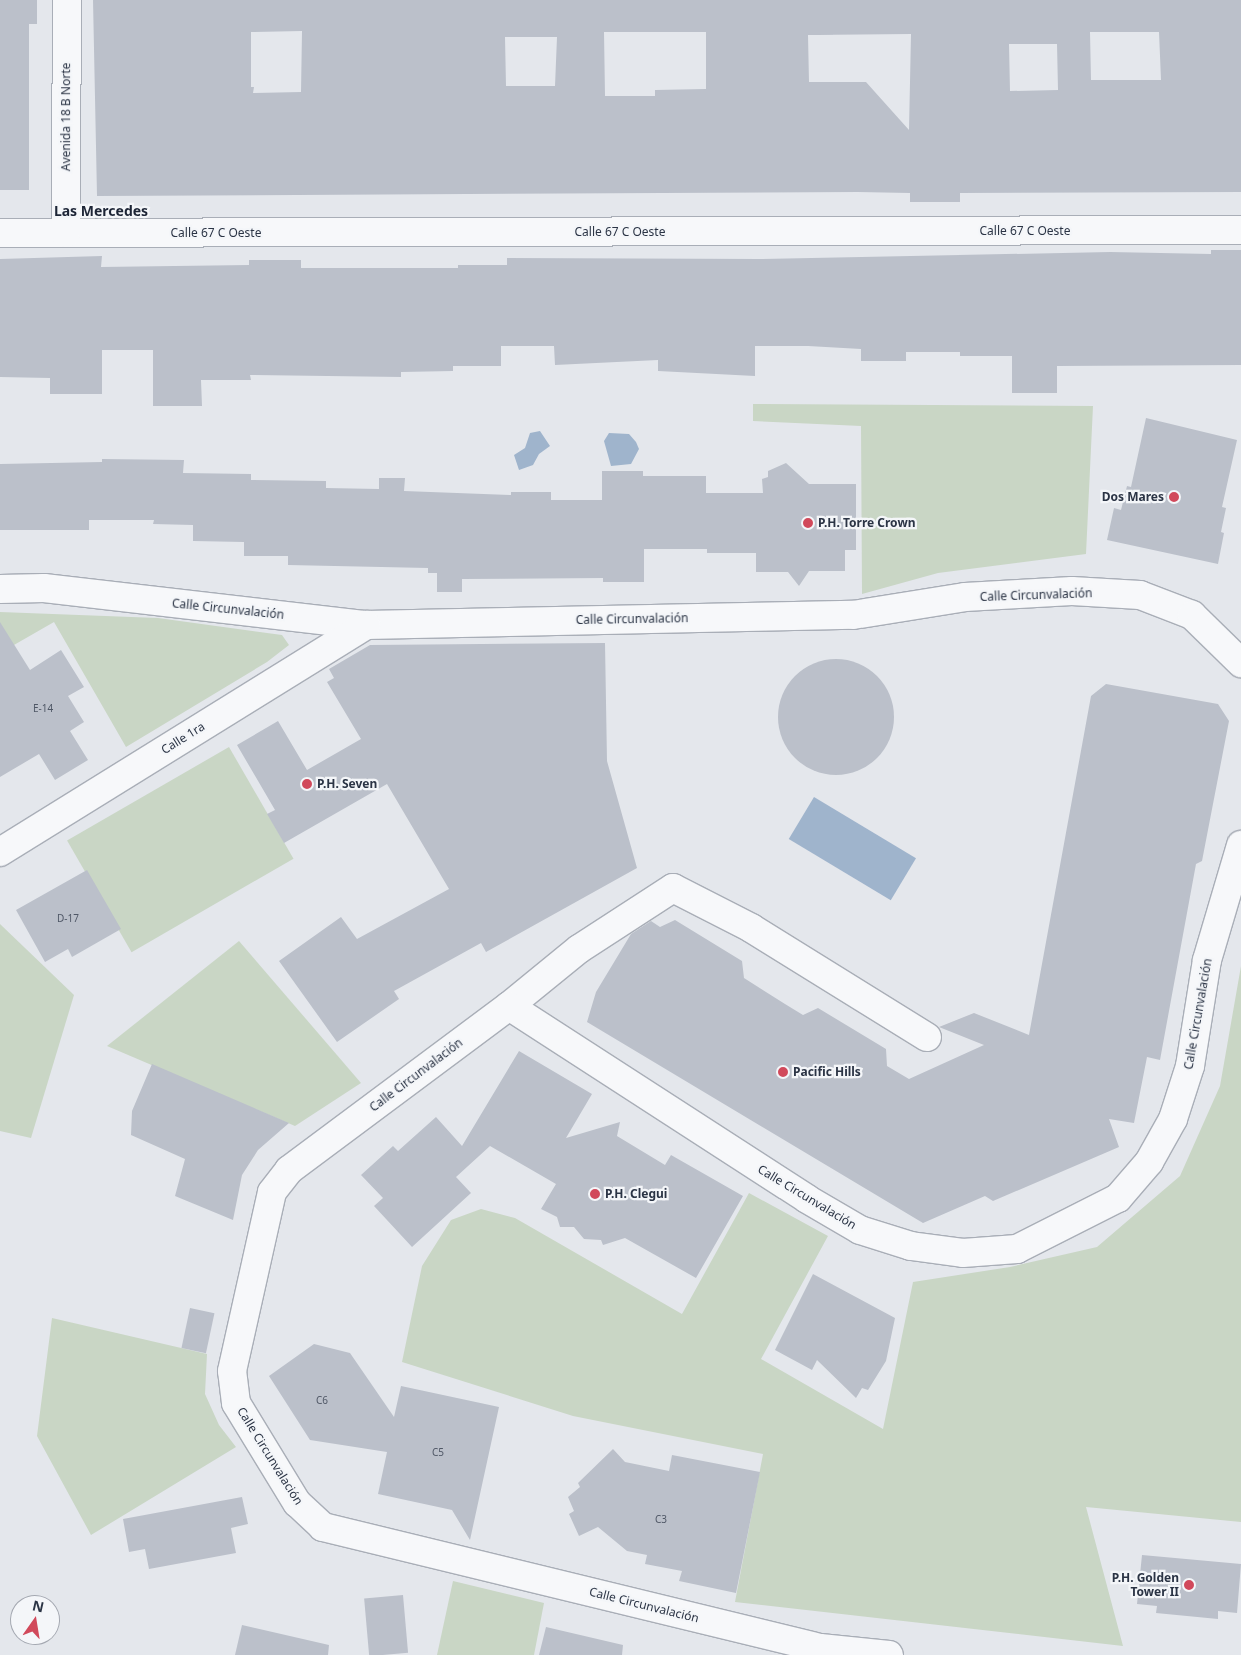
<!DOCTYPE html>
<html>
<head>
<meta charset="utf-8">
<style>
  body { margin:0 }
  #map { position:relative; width:1241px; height:1655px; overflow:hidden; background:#e4e7ec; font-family:"Noto Sans",sans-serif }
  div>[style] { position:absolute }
  .green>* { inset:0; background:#c9d6c5; transform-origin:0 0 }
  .water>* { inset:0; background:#9fb4cc; transform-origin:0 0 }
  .building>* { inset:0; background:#bbc0ca; transform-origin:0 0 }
  .round { border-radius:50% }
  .roads { filter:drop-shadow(1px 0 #a9aeb7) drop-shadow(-1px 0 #a9aeb7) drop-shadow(0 1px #a9aeb7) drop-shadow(0 -1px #a9aeb7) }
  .minor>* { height:28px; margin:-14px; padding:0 14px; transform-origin:14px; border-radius:14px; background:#f7f8fa }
  .dots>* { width:14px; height:14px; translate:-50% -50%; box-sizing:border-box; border:2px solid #f4f6f9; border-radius:50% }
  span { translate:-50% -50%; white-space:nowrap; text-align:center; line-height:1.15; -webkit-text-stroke:4.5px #f4f6f9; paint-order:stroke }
  .number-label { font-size:10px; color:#4f5766 }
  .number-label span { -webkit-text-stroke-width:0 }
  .street-label { font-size:12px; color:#2b3445 }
  .poi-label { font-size:12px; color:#2b3445; font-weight:700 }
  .right { translate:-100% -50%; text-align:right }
  .left { translate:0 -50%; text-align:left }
  .neighbourhood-label { font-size:14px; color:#1d2536; font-weight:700 }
  .north { position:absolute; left:10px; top:1595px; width:50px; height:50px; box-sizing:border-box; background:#f4f6f9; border:1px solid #a4a8b1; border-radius:50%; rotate:13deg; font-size:14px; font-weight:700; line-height:20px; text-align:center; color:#2b3445 }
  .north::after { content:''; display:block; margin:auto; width:18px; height:22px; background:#d1495b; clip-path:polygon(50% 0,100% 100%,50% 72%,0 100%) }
</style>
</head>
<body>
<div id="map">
  <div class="green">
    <i style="clip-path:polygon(753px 404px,1093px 406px,1086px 554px,938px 573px,862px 594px,861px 426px,753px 421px)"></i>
    <i style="clip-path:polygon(0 612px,158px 618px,282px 635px,289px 645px,267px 662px,126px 747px,54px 622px,0 653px)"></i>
    <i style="left:229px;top:747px;width:129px;height:187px;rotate:60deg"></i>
    <i style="clip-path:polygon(0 924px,74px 995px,31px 1138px,0 1131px)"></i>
    <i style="clip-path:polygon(239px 941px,361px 1083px,295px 1126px,107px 1046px)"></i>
    <i style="clip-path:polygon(1241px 966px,1241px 1522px,1086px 1507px,1123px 1646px,735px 1602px,763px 1454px,573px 1416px,402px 1362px,422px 1266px,451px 1220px,481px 1209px,515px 1218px,682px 1314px,749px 1193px,828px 1236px,761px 1359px,883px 1429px,913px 1282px,1010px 1267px,1097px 1247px,1180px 1176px,1220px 1086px)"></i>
    <i style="clip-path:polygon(52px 1318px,207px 1354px,205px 1394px,219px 1425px,236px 1447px,91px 1535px,37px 1436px)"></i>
    <i style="clip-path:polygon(453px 1581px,544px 1603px,534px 1655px,437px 1655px)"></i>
  </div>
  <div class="water">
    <i style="clip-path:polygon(540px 431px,550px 446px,539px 454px,533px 465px,519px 470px,514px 455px,525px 448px,530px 433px)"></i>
    <i style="clip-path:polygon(609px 433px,629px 434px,636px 442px,639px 449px,631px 464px,611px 466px,604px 441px)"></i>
    <i style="left:814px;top:797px;width:119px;height:49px;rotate:31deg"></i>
  </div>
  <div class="building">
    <i style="clip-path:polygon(0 0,37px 0,37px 24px,29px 24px,29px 190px,0 190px)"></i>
    <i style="clip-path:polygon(evenodd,93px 0,1241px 0,1241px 192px,960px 193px,960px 202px,910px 202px,910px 193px,858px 192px,97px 196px,93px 0,302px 31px,301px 92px,253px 93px,254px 87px,251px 87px,251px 32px,302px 31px,93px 0,604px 32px,706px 32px,706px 89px,655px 90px,655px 96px,605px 96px,604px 32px,93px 0,1090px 32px,1159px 32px,1161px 80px,1091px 80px,1090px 32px,93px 0,911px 34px,909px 130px,866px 82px,809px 82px,808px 35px,911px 34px,93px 0,505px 37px,557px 37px,555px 86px,506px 86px,505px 37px,93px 0,1009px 44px,1057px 44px,1058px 90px,1010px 91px,1009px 44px)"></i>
    <i style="clip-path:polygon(1211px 250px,1241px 250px,1241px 365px,1057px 366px,1057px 393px,1012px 393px,1012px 356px,960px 356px,960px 352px,906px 352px,906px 361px,861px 361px,861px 349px,808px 346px,755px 346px,755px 376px,658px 371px,658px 360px,555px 365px,554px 346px,501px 346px,501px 366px,453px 366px,453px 371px,401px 372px,401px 377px,250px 375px,251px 380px,201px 380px,202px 406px,153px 406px,153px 350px,102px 350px,102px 394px,50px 394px,50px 378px,0 377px,0 259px,102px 256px,101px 267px,249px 265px,249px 260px,301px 260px,301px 268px,458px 268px,458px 265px,507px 265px,507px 258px,760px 259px,1110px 252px,1211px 254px)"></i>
    <i style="clip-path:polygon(1146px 418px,1237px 440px,1222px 507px,1226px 508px,1221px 532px,1224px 533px,1218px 564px,1107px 540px,1114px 508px,1121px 510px,1127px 486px,1131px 487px)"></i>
    <i style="clip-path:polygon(102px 459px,184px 460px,183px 473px,251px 474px,251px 480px,326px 481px,326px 488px,379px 489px,379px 478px,405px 478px,404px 491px,511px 495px,511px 492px,551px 492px,551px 500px,602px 500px,602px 471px,643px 471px,643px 476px,706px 476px,706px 493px,763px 493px,762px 479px,768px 477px,768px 471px,786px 463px,809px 484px,856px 484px,856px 550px,845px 550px,845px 571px,809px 571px,799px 586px,788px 572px,756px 572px,756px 553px,707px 553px,707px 549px,644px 549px,644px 582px,603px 582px,603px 578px,462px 579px,462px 592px,437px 592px,437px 573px,428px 573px,428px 568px,288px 565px,288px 556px,244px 556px,244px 542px,193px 541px,193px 525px,153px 524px,154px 520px,89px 520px,89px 530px,0 530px,0 464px,102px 462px)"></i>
    <i style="clip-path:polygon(0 622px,30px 670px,61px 650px,84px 687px,68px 696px,84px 722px,70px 731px,88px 760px,55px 780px,39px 754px,0 777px)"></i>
    <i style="clip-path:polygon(605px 643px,607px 761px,637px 868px,486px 952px,481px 943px,394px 991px,399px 999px,337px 1042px,279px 961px,341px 917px,357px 939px,449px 889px,387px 784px,284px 843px,267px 814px,275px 810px,237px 745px,278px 721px,307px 770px,361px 739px,327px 682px,334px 678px,329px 669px,370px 645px)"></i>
    <i class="round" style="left:778px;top:659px;width:116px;height:116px"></i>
    <i style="clip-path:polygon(1106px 684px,1218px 704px,1229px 721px,1202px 861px,1196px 864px,1160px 1060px,1147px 1057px,1134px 1123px,1109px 1119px,1119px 1147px,993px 1201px,985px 1196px,923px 1223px,587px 1022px,596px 992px,631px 934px,651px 921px,660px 927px,675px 920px,742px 961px,744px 978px,785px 1004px,803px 1015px,818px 1008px,886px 1049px,887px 1066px,909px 1079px,984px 1045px,939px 1027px,974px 1013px,1029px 1035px,1091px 696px)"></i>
    <i style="clip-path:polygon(87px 870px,121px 929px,72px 957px,68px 949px,45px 962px,16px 910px)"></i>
    <i style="clip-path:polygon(519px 1051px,592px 1094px,566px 1138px,620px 1122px,617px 1136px,665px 1165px,671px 1155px,743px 1196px,696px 1278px,625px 1238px,603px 1245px,601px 1240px,584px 1239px,574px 1227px,560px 1227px,557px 1217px,541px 1209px,556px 1184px,490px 1146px,456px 1177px,471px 1193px,412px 1247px,374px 1206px,383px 1198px,361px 1175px,393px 1146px,398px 1151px,436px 1117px,462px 1146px)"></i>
    <i style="clip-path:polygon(152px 1064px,289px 1123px,258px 1150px,242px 1175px,233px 1220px,175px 1196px,185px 1159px,131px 1135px,132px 1111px)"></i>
    <i style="clip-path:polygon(813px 1274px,895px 1318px,886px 1361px,868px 1390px,862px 1388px,856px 1398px,817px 1360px,812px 1370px,775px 1350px)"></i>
    <i style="left:190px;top:1308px;width:25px;height:41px;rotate:12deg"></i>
    <i style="clip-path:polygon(314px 1344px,350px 1353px,394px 1417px,401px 1386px,499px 1407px,470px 1540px,452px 1510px,378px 1494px,387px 1452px,310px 1440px,269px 1376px)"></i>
    <i style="clip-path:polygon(613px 1449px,625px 1462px,669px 1471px,672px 1455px,760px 1472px,736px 1593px,679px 1581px,682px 1571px,645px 1564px,647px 1555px,627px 1551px,598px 1527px,579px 1536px,569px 1514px,574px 1511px,568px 1497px,580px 1487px,578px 1483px)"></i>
    <i style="clip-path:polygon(242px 1497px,248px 1524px,231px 1528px,236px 1553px,149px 1569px,145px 1549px,129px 1552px,123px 1519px)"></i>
    <i style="clip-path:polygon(1142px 1555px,1241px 1564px,1237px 1613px,1218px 1611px,1218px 1619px,1156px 1613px,1157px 1606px,1137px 1604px)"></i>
    <i style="left:403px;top:1595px;width:58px;height:39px;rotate:85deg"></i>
    <i style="clip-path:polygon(242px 1625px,329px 1645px,328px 1655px,235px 1655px)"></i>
    <i style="clip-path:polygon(546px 1627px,623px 1645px,622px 1655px,539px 1655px)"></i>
  </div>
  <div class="roads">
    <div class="minor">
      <i style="left:0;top:233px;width:1241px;rotate:-0.14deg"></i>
      <i style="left:66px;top:233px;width:233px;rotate:-89.8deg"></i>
      <i style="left:0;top:589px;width:44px;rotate:-1.3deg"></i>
      <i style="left:44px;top:588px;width:324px;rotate:6.6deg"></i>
      <i style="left:366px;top:625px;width:487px;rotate:-1.2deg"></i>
      <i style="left:853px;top:615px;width:113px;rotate:-9.1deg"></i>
      <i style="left:965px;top:597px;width:107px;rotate:-3.2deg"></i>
      <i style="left:1072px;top:591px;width:68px;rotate:3.4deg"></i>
      <i style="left:1140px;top:595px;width:56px;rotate:21deg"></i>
      <i style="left:1192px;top:615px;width:69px;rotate:44.4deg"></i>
      <i style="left:0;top:852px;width:431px;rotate:-31.8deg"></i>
      <i style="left:509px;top:1006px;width:90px;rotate:-39.2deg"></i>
      <i style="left:579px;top:949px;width:112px;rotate:-33deg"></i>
      <i style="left:673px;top:888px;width:88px;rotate:27.1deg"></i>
      <i style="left:751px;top:928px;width:207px;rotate:31.8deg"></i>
      <i style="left:889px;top:1655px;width:69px;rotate:-174.2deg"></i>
      <i style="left:820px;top:1648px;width:512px;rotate:-166.32deg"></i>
      <i style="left:323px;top:1527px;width:35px;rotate:-137deg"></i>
      <i style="left:297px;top:1503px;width:117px;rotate:-121.4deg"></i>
      <i style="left:236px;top:1403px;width:32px;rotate:-97deg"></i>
      <i style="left:232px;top:1371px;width:183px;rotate:-77.4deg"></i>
      <i style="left:272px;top:1192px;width:28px;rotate:-52deg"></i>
      <i style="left:289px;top:1170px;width:274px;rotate:-36.7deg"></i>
      <i style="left:509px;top:1006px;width:355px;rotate:32.9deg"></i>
      <i style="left:807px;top:1199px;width:61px;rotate:30.3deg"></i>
      <i style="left:860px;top:1230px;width:53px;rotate:17.4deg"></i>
      <i style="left:911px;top:1246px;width:52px;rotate:7.7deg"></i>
      <i style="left:963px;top:1253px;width:54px;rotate:-4.2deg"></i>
      <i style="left:1017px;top:1249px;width:113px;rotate:-26.8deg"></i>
      <i style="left:1118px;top:1198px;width:48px;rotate:-49.3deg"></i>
      <i style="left:1149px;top:1162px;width:49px;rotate:-60.8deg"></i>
      <i style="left:1173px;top:1119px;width:56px;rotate:-72.2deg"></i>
      <i style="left:1190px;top:1066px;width:107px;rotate:-80.9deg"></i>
      <i style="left:1207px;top:960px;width:120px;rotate:-73.5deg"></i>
    </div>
  </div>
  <div class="dots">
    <i style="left:1174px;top:497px;background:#d1495b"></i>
    <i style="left:808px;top:523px;background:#d1495b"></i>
    <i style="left:307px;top:784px;background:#d1495b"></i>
    <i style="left:783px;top:1072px;background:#d1495b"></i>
    <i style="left:595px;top:1194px;background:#d1495b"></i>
    <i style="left:1189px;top:1585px;background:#d1495b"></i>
  </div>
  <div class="number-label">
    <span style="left:43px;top:709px">E-14</span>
    <span style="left:68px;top:919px">D-17</span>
    <span style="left:322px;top:1401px">C6</span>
    <span style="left:438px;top:1453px">C5</span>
    <span style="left:661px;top:1520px">C3</span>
  </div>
  <div class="street-label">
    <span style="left:66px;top:117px;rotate:-90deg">Avenida 18 B Norte</span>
    <span style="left:1025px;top:231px">Calle 67 C Oeste</span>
    <span style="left:620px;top:232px">Calle 67 C Oeste</span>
    <span style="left:216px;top:233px">Calle 67 C Oeste</span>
    <span style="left:1036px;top:595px;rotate:-2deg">Calle Circunvalación</span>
    <span style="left:228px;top:609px;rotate:6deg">Calle Circunvalación</span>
    <span style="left:632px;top:619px;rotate:-1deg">Calle Circunvalación</span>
    <span style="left:183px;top:738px;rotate:-32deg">Calle 1ra</span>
    <span style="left:1198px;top:1014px;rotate:-80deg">Calle Circunvalación</span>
    <span style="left:416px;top:1075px;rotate:-37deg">Calle Circunvalación</span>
    <span style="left:807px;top:1197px;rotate:31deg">Calle Circunvalación</span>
    <span style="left:270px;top:1456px;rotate:58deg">Calle Circunvalación</span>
    <span style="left:644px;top:1605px;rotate:14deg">Calle Circunvalación</span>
  </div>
  <div class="poi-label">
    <span class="right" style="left:1164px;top:497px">Dos Mares</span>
    <span class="left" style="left:818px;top:523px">P.H. Torre Crown</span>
    <span class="left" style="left:317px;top:784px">P.H. Seven</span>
    <span class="left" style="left:793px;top:1072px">Pacific Hills</span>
    <span class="left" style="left:605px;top:1194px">P.H. Clegui</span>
    <span class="right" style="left:1179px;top:1585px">P.H. Golden<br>Tower II</span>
  </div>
  <div class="neighbourhood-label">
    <span style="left:101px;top:211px">Las Mercedes</span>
  </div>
  <div class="north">N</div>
</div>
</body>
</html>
